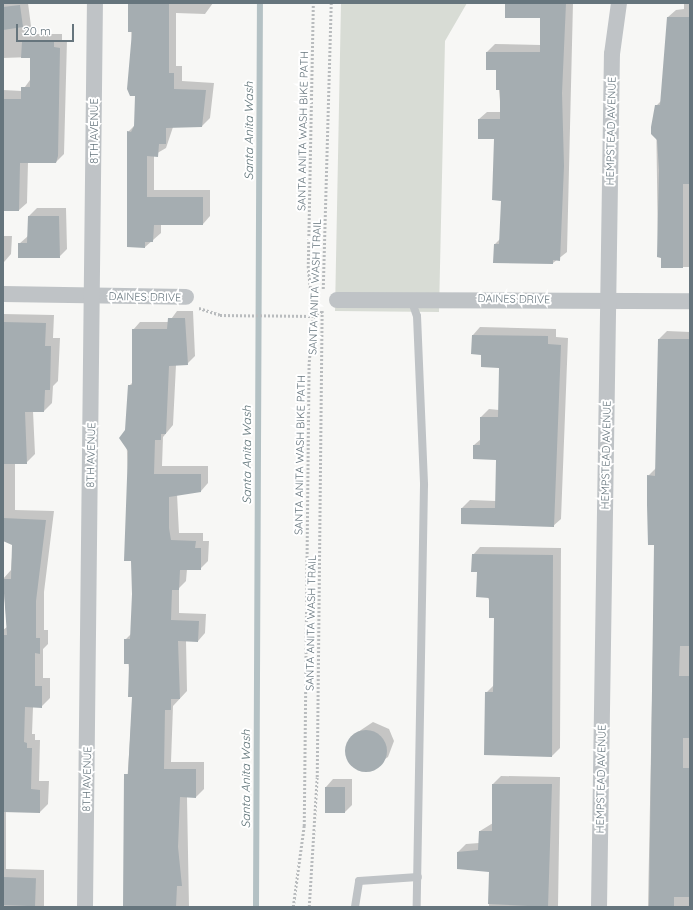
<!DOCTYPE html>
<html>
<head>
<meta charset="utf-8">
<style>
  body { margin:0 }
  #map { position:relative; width:693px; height:910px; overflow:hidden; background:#f7f7f5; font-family:Quicksand,sans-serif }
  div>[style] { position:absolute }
  .green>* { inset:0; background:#d8dcd5 }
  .shadow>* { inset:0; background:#0003 }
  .stream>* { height:6px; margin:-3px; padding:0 3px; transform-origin:3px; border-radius:3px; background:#b4c1c4 }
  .building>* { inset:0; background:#a5adb1; transform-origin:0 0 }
  .round { border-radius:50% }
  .path>* { height:2.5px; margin-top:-1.25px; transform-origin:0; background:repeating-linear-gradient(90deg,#b9bcbe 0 2px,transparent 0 4px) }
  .lane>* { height:8px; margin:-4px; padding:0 4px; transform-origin:4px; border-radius:4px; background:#bfc3c6 }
  .street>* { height:16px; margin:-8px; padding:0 8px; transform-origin:8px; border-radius:8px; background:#bfc3c6 }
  span { translate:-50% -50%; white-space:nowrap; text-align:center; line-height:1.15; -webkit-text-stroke:4px #fff; paint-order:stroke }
  .street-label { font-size:11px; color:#66757d }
  .water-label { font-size:12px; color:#607478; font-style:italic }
  .frame { position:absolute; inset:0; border:4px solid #66757d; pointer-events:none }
  .scale { position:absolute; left:16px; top:24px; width:58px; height:18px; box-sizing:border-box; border:2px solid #66757d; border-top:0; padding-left:5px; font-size:12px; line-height:14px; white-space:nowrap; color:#66757d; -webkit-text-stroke:3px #fff; paint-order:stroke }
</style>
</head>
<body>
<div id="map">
  <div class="green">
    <i style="clip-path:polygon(341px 3px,467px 3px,445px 41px,439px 312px,335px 311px)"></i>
  </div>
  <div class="shadow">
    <i style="clip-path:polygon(3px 3px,28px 3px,32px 34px,62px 34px,62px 40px,67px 40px,64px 154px,56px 162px,28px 162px,27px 203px,19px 210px,3px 210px,3px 90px,22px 91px,30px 80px,31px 57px,3px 58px)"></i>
    <i style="clip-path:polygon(129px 3px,213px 3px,205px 14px,176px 13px,176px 66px,182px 66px,182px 81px,214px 83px,210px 118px,202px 126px,173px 127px,166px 148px,154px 155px,154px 190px,210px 190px,210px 216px,203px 224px,161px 224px,161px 233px,145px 247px,128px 132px,135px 125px,136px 95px)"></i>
    <i style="clip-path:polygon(506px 3px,573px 3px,567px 252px,553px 263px,494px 262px,495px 244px,501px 238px,502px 200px,495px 138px,479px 119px,487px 112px,501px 112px,497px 69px,487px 52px,495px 44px,541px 45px,541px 17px)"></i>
    <i style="clip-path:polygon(684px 3px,690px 3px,690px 267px,662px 267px,662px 257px,658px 256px,656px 106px,662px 100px,668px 17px,676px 10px,684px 9px)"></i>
    <i style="clip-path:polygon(37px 208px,66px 208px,67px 249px,59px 257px,19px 244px,28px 236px,29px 216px)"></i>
    <i style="clip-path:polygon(3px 236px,12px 236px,11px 254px,4px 262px)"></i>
    <i style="clip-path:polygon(177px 311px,193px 311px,195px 356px,187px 364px,176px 365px,173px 425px,163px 437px,162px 466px,208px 466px,208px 483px,201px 491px,177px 494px,179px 533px,203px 533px,203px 541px,209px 541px,208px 561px,200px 569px,187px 569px,186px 581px,179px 588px,179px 613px,206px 614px,205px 633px,198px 641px,186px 640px,187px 691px,173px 706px,171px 762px,204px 762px,204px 789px,196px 797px,187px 797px,189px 907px,125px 907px,125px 813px,133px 696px,125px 640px,132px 633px,133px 594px,126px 430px,129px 386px,133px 382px,133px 330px,140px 322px,169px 322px)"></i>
    <i style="clip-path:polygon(3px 314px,54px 315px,53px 338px,60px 338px,58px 381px,53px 386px,52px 403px,44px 411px,33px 411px,35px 454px,26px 463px,15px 463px,15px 510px,54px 511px,44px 592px,44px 630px,48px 630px,48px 644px,43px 649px,43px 678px,50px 678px,50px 698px,41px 707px,33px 707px,32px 734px,35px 734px,35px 740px,40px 740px,39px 781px,49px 781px,48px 804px,40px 812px,6px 812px,6px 869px,44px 870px,44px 907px,3px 907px,3px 630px,7px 627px,3px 579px,11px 570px,13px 544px,3px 540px)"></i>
    <i style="clip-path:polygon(480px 327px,556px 329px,556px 337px,568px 338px,561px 519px,553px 526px,462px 508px,470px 500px,496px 501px,497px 459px,474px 445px,481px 439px,481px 417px,489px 409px,499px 410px,500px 367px,482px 354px,473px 335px)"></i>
    <i style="clip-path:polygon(667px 331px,690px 332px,690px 907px,648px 907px,655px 544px,648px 476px,657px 467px,659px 339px)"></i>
    <i style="clip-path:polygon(480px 547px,561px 548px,560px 748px,552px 756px,486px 693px,494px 685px,495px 617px,473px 555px)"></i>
    <i style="clip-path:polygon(373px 722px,389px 729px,394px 741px,388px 757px,367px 771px,355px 768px,346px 752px,352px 736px)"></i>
    <i style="clip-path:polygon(501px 776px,560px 777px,558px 907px,489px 907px,490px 871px,458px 852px,466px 844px,479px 843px,480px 831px,493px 823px,493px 784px)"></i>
    <i style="clip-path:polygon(333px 779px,352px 779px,352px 805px,344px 813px,326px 787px)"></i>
  </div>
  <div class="stream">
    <i style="left:256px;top:907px;width:904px;rotate:-89.75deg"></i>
  </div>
  <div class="building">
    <i style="clip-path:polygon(128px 3px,169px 3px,169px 73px,174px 73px,174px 89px,206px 90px,202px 127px,166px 128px,166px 144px,159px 144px,158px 157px,147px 156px,147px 197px,203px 197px,203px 225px,154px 225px,153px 242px,145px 242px,145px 248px,127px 247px,127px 131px,131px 132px,134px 126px,135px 96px,130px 96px,127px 89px,132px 32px,128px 32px)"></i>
    <i style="clip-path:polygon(505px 3px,566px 3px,562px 93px,564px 166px,560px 261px,553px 260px,553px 264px,493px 263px,494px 244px,499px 244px,501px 201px,492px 200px,494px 139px,478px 139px,478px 119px,500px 119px,500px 90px,496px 90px,496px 70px,486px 70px,486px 52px,540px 52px,540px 18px,505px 18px)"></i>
    <i style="clip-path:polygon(20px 5px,23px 27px,3px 30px,3px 7px)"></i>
    <i style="clip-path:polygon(667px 17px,690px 17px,690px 184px,683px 184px,683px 268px,661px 268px,661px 258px,657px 257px,659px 170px,657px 140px,651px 134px,651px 127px,655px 105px,660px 105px)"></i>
    <i style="clip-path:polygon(22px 42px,54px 42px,54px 47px,60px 48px,58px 156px,56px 163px,20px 163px,19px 211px,3px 211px,3px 99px,21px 99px,21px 87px,30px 87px,30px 58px,21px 58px)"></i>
    <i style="clip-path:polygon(28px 216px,59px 216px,60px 258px,18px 258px,18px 243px,27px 243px)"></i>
    <i style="clip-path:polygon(168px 318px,185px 318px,188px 365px,169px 366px,166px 434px,161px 434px,161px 440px,155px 440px,154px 474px,201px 474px,201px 492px,169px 497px,169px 528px,171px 540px,196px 541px,195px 548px,201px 548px,201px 570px,180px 570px,179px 590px,172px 590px,171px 620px,199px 621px,198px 642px,178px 641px,180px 699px,171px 699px,171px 710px,165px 710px,164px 769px,196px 769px,196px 798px,180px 797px,178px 847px,182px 886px,177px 886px,176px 907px,123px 907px,124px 774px,128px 774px,132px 697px,128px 697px,129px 664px,124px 664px,124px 639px,130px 639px,132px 594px,131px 561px,124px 561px,128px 451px,119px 438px,125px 430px,128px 385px,132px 385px,132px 329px,167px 329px)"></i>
    <i style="clip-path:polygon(3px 322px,46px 323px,45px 346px,51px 346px,50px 390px,45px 390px,44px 412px,25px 412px,27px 464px,3px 464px)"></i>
    <i style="clip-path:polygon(472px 335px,548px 336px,548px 344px,561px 345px,554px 527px,461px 524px,461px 508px,495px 508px,496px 460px,473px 459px,473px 445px,480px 445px,480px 417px,498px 417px,499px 368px,481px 367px,481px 355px,471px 354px)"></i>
    <i style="clip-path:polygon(658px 339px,690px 339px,690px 646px,680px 646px,679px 676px,690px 676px,689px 738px,683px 738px,683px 768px,690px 768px,690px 897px,674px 897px,674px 907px,649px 907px,654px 545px,648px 545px,647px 505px,647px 475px,655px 476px)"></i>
    <i style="clip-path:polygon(3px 518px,46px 520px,36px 601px,36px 638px,40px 638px,40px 654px,35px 653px,35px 686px,42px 686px,42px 708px,25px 707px,24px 742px,27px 743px,27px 748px,32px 748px,31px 789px,40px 790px,40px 813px,3px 812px,3px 635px,7px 635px,3px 579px,11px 579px,12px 545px,3px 541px)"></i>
    <i style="clip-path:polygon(472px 554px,553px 555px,552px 757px,484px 755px,485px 692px,493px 692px,494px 618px,489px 618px,489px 598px,476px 597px,477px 572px,471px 572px)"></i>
    <i class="round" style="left:345px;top:730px;width:42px;height:42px"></i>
    <i style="clip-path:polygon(492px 784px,552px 784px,548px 907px,488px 904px,489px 872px,457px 869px,457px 852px,478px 850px,479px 831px,492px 831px)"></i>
    <i style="left:325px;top:787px;width:20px;height:26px"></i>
    <i style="left:3px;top:877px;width:33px;height:28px;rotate:2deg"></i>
  </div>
  <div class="path">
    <i style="left:323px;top:289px;width:286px;rotate:-88.4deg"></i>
    <i style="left:199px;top:308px;width:22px;rotate:18deg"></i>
    <i style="left:220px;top:315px;width:93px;rotate:0.6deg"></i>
    <i style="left:313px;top:316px;width:11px;rotate:-27deg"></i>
    <i style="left:293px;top:907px;width:82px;rotate:-82.3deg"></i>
    <i style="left:304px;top:826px;width:464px;rotate:-89.4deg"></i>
    <i style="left:309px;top:362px;width:46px;rotate:-85deg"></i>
    <i style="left:313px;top:316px;width:48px;rotate:-95.9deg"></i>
    <i style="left:308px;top:268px;width:265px;rotate:-88.9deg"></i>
    <i style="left:309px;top:907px;width:130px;rotate:-86.5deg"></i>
    <i style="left:317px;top:777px;width:467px;rotate:-89.4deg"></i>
  </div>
  <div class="lane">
    <i style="left:411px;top:299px;width:18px;rotate:71deg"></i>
    <i style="left:417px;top:316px;width:169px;rotate:87.6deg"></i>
    <i style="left:424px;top:485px;width:422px;rotate:91deg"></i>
    <i style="left:355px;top:907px;width:26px;rotate:-81deg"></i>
    <i style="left:359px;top:881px;width:59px;rotate:-3.9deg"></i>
  </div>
  <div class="street">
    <i style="left:3px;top:294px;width:183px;rotate:0.9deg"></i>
    <i style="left:337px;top:300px;width:353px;rotate:0.2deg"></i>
    <i style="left:85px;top:907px;width:904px;rotate:-89.37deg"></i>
    <i style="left:599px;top:907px;width:853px;rotate:-89.13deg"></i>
    <i style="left:612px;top:54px;width:51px;rotate:-82.2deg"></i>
  </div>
  <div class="street-label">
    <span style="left:94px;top:131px;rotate:-90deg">8TH AVENUE</span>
    <span style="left:303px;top:131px;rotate:-89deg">SANTA ANITA WASH BIKE PATH</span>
    <span style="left:611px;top:131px;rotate:-89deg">HEMPSTEAD AVENUE</span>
    <span style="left:315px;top:287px;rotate:-88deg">SANTA ANITA WASH TRAIL</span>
    <span style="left:145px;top:297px;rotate:1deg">DAINES DRIVE</span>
    <span style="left:514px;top:299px;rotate:1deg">DAINES DRIVE</span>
    <span style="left:91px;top:455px;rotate:-89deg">8TH AVENUE</span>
    <span style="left:300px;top:455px;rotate:-89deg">SANTA ANITA WASH BIKE PATH</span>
    <span style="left:606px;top:455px;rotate:-89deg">HEMPSTEAD AVENUE</span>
    <span style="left:311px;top:623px;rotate:-89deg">SANTA ANITA WASH TRAIL</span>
    <span style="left:87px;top:779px;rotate:-89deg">8TH AVENUE</span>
    <span style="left:601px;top:779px;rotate:-89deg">HEMPSTEAD AVENUE</span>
  </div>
  <div class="water-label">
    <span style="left:249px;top:131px;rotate:-90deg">Santa Anita Wash</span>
    <span style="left:247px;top:455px;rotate:-90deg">Santa Anita Wash</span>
    <span style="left:246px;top:779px;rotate:-90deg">Santa Anita Wash</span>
  </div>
  <div class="frame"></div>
  <div class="scale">20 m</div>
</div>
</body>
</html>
